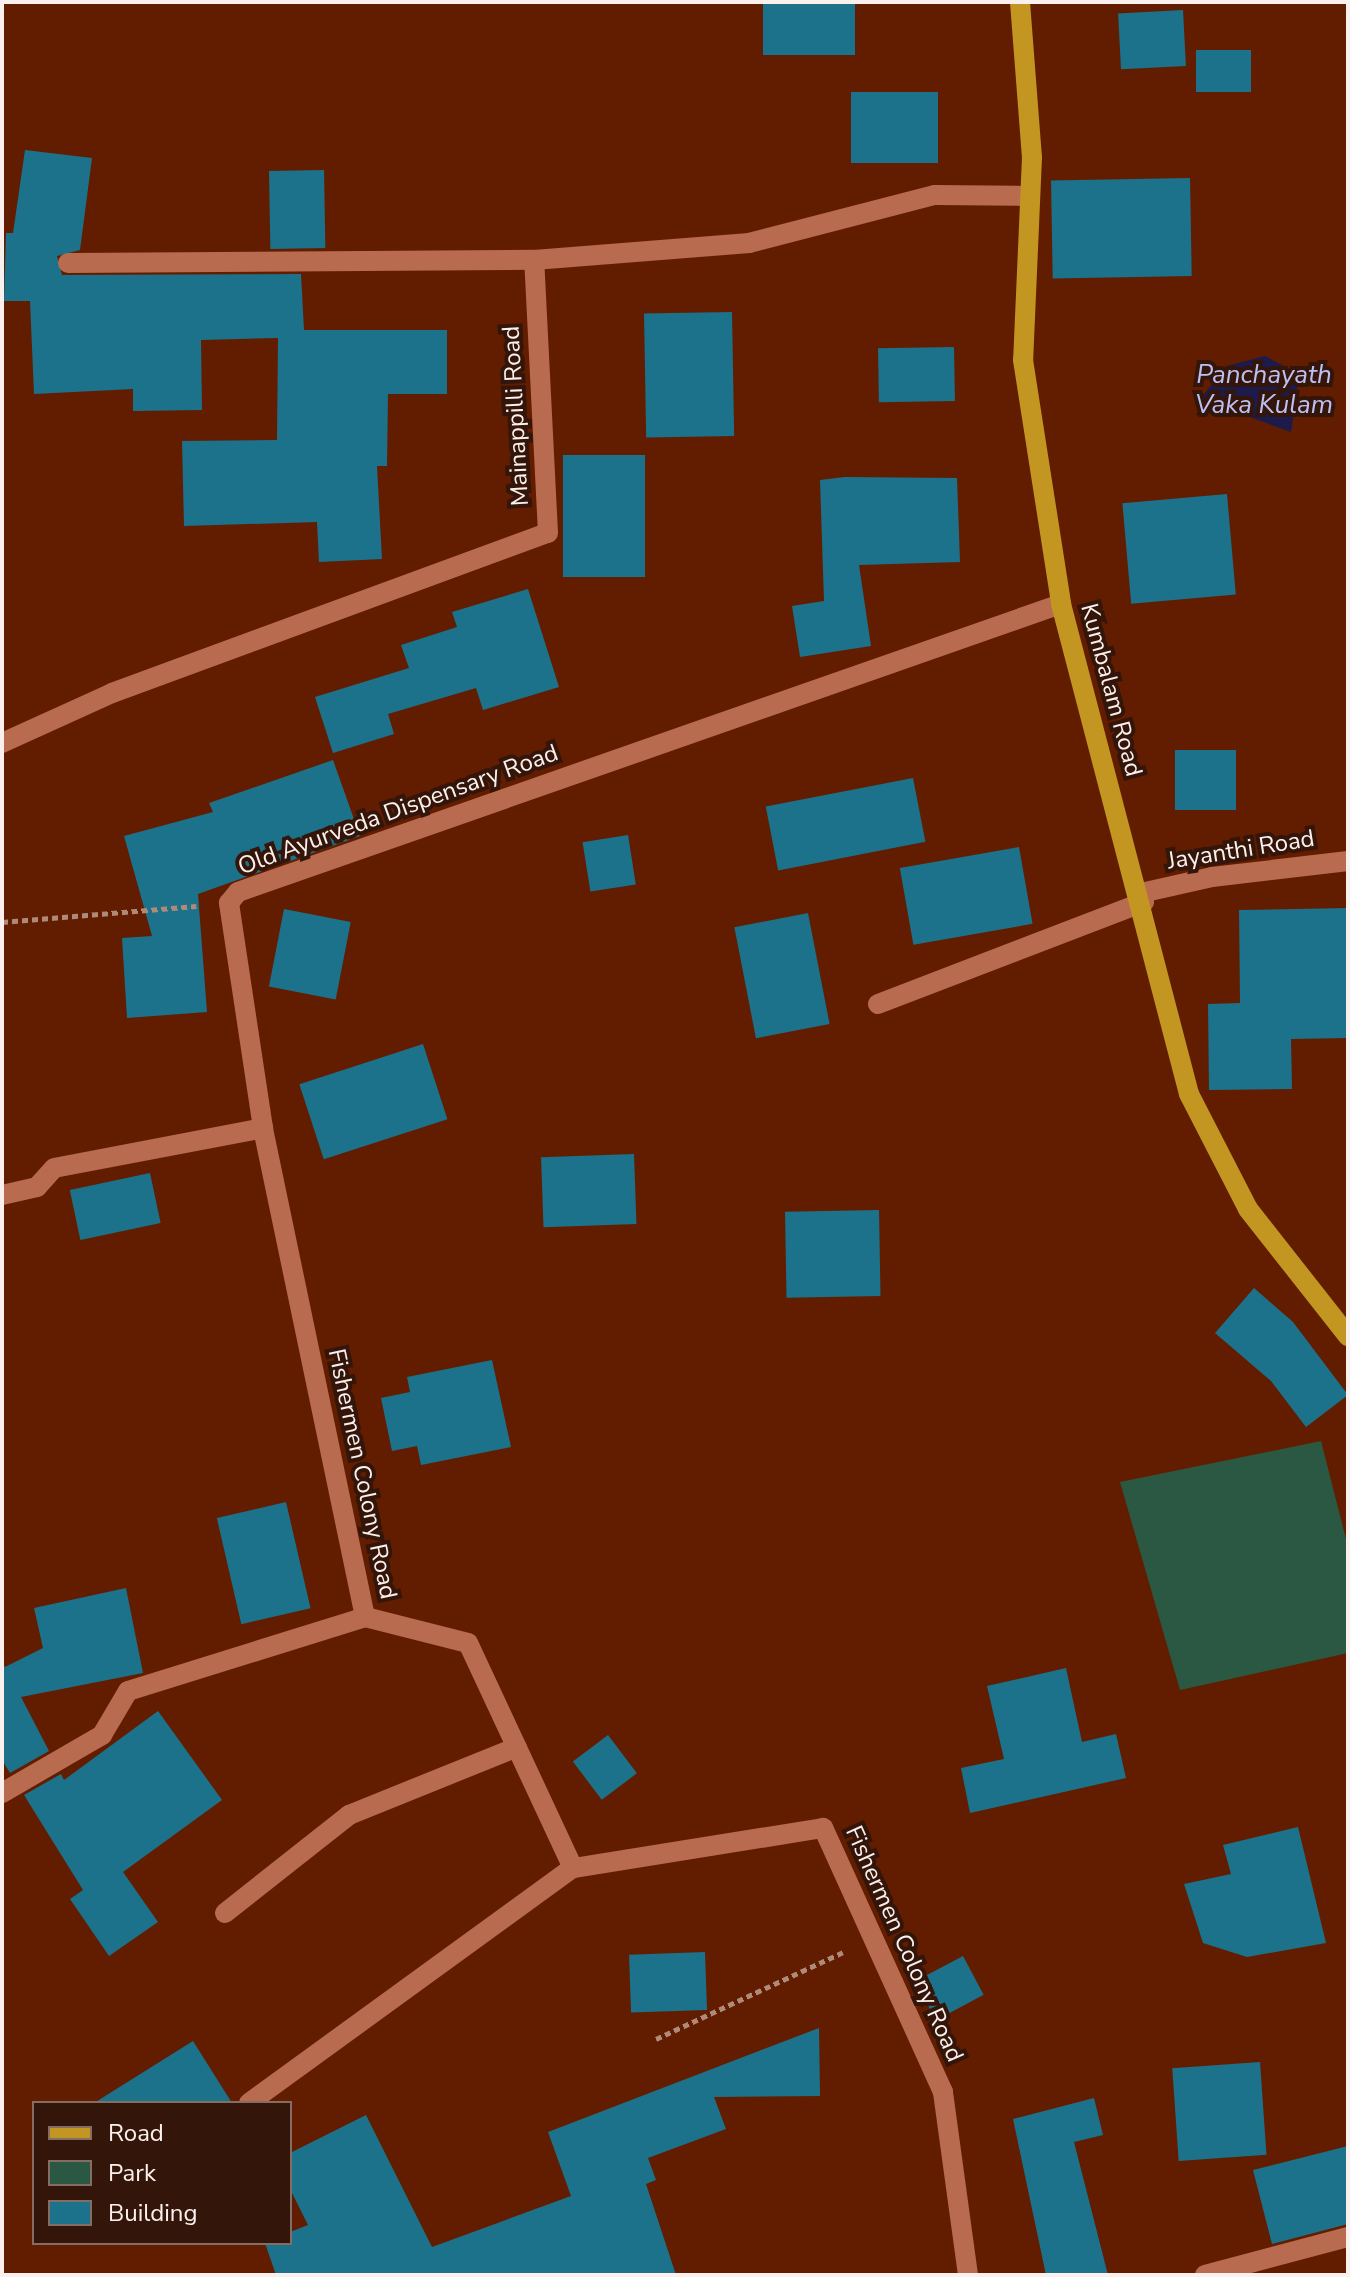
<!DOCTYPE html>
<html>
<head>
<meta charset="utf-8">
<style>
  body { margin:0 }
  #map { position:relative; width:1350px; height:2277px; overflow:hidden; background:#621d00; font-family:"Nunito Sans",sans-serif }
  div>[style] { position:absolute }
  .green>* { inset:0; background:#2a5842 }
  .water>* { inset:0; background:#1d1a4c }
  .building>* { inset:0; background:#1c728a; transform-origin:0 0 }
  .path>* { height:5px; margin-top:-2.5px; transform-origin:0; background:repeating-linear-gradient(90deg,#af8979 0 6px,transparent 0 10px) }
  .minor>* { height:20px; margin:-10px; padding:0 10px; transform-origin:10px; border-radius:10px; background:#b86b4e }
  .major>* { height:20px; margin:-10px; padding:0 10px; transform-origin:10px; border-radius:10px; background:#c29620 }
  span { translate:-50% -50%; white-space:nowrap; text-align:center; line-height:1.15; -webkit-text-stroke:8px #341509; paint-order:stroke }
  .street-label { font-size:24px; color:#faf1ee }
  .water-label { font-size:26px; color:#bcc0f3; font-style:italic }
  .frame { position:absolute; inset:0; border:4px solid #faf1ee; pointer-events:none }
  .legend { position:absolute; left:32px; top:2101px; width:260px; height:144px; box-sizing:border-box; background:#341509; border:2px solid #836d65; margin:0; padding:10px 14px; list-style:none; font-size:24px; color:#faf1ee }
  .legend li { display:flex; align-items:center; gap:16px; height:40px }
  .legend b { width:40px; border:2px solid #836d65 }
</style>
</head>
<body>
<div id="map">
  <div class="green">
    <i style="clip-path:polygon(1321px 1441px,1348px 1547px,1348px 1653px,1180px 1690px,1120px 1482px)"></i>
  </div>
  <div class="water">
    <i style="clip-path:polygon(1265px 356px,1299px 374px,1291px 432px,1200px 399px,1227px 366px)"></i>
  </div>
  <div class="building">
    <i style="left:763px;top:2px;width:92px;height:53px"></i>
    <i style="left:1183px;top:10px;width:56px;height:65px;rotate:87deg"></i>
    <i style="left:1251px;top:50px;width:42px;height:55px;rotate:90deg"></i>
    <i style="left:938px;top:92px;width:71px;height:87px;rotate:90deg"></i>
    <i style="clip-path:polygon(25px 150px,92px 158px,80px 250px,57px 256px,62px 275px,301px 274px,304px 330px,447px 330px,447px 394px,388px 394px,387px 466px,377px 466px,382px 559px,319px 562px,317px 522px,184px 526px,182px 441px,277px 440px,278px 338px,201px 340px,202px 410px,133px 411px,133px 389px,34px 394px,30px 301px,4px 301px,6px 233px,13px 233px)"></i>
    <i style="left:324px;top:170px;width:78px;height:55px;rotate:89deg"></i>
    <i style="left:1190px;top:178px;width:98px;height:139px;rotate:89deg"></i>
    <i style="left:732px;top:312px;width:124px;height:88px;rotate:89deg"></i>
    <i style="left:954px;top:347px;width:54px;height:76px;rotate:89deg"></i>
    <i style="left:563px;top:455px;width:82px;height:122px"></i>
    <i style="clip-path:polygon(845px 477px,957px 478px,960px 562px,859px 565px,871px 646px,800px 657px,792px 606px,824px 601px,820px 480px)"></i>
    <i style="left:1227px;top:494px;width:101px;height:105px;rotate:85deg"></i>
    <i style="clip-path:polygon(528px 589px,559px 687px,483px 710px,476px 688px,388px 714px,394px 734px,333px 753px,315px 697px,409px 668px,401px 645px,457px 627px,452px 612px)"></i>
    <i style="left:1175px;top:750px;width:61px;height:60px"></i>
    <i style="clip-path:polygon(333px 760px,360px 836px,198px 894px,207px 1012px,127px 1018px,122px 938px,152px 936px,124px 836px,213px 812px,209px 803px)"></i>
    <i style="left:913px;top:778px;width:65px;height:150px;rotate:79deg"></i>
    <i style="left:628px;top:835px;width:50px;height:46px;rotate:81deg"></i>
    <i style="left:1019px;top:847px;width:78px;height:121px;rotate:80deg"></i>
    <i style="clip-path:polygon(1348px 908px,1348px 1038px,1291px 1039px,1292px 1089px,1209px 1090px,1208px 1004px,1240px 1003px,1239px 910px)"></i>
    <i style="left:284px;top:909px;width:68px;height:79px;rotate:11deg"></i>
    <i style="left:808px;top:913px;width:113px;height:75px;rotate:79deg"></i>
    <i style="left:423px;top:1044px;width:79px;height:130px;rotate:72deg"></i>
    <i style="left:634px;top:1154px;width:70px;height:93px;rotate:88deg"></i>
    <i style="left:150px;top:1173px;width:51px;height:82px;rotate:78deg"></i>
    <i style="left:879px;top:1210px;width:86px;height:94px;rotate:89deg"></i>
    <i style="clip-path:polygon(1254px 1288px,1293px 1322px,1348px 1395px,1306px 1427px,1271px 1381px,1215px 1333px)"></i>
    <i style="clip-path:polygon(492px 1360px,511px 1447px,421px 1465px,417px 1446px,392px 1451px,381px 1398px,410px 1392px,407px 1377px)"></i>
    <i style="left:286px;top:1502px;width:109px;height:71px;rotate:77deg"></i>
    <i style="clip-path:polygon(126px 1588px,143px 1673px,21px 1697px,49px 1751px,10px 1773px,2px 1760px,2px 1662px,5px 1667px,43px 1648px,34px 1608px)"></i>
    <i style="clip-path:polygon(1066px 1668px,1082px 1742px,1116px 1734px,1126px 1778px,970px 1813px,961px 1768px,1004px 1759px,987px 1686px)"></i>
    <i style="clip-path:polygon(158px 1711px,222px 1800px,123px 1872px,158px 1922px,109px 1956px,70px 1899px,83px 1890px,24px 1795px,61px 1774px,64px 1780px)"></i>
    <i style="left:608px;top:1735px;width:48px;height:44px;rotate:53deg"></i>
    <i style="clip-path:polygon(1298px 1827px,1326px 1943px,1247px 1957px,1203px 1943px,1184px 1884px,1231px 1874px,1223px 1845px)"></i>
    <i style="left:705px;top:1952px;width:58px;height:76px;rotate:88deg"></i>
    <i style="left:963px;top:1956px;width:44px;height:54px;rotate:62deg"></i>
    <i style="clip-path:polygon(819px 2028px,820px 2096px,714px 2097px,726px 2129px,648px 2158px,656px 2180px,646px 2184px,676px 2275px,276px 2275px,265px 2243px,290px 2243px,290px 2232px,308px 2225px,290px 2189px,290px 2153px,366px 2115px,432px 2247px,571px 2196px,548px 2132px)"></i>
    <i style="clip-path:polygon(193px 2041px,232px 2103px,94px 2103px)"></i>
    <i style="left:1260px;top:2062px;width:93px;height:88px;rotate:86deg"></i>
    <i style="clip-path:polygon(1094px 2098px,1103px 2135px,1074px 2142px,1108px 2275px,1046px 2275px,1013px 2119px)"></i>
    <i style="clip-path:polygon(1348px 2146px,1348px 2224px,1272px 2244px,1253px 2170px)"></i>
  </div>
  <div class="path">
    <i style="left:2px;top:922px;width:195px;rotate:-4.7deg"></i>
    <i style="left:656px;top:2039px;width:206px;rotate:-24.9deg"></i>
  </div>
  <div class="minor">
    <i style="left:68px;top:263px;width:466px;rotate:-0.4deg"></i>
    <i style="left:2px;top:743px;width:121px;rotate:-24.4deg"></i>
    <i style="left:112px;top:693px;width:464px;rotate:-20.2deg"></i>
    <i style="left:548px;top:533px;width:273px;rotate:-92.9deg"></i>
    <i style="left:534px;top:260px;width:216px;rotate:-4.5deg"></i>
    <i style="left:749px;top:243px;width:192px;rotate:-14.5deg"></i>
    <i style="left:935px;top:195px;width:93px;rotate:0.6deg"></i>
    <i style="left:1141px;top:893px;width:73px;rotate:-12.7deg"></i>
    <i style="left:1212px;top:877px;width:137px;rotate:-6.7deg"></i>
    <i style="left:878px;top:1004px;width:285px;rotate:-21deg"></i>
    <i style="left:2px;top:1195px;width:36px;rotate:-13deg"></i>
    <i style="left:37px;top:1187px;width:25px;rotate:-48deg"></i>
    <i style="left:54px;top:1168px;width:213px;rotate:-10.8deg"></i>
    <i style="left:2px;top:1793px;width:116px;rotate:-30.1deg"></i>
    <i style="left:102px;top:1735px;width:51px;rotate:-59.4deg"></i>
    <i style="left:128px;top:1691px;width:248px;rotate:-17.3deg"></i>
    <i style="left:225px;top:1913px;width:158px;rotate:-38.3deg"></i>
    <i style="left:349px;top:1815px;width:181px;rotate:-22deg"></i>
    <i style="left:249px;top:2103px;width:400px;rotate:-36deg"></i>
    <i style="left:968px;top:2275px;width:185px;rotate:-97.8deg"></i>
    <i style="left:943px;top:2092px;width:290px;rotate:-114.4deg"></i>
    <i style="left:823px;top:1828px;width:253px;rotate:170.9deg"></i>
    <i style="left:573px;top:1868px;width:248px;rotate:-115deg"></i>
    <i style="left:468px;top:1643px;width:106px;rotate:-165.8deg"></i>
    <i style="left:365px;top:1617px;width:500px;rotate:-101.8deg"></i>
    <i style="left:263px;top:1128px;width:228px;rotate:-98.6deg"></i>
    <i style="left:229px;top:903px;width:14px;rotate:-51deg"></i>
    <i style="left:238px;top:892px;width:872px;rotate:-19.29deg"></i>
    <i style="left:1205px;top:2275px;width:148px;rotate:-14.9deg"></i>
  </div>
  <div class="major">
    <i style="left:1020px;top:2px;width:155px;rotate:85.6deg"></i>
    <i style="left:1032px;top:157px;width:203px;rotate:92.5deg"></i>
    <i style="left:1023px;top:360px;width:247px;rotate:81.1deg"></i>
    <i style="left:1061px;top:604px;width:506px;rotate:75.36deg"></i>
    <i style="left:1189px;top:1094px;width:129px;rotate:62.8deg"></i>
    <i style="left:1248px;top:1209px;width:162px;rotate:51.8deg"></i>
  </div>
  <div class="street-label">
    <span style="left:516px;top:416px;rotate:-93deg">Mainappilli Road</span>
    <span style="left:1111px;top:690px;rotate:75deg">Kumbalam Road</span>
    <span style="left:398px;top:810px;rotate:-20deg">Old Ayurveda Dispensary Road</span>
    <span style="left:1241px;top:850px;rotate:-9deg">Jayanthi Road</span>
    <span style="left:362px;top:1474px;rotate:78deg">Fishermen Colony Road</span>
    <span style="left:904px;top:1944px;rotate:66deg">Fishermen Colony Road</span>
  </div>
  <div class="water-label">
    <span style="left:1264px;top:390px">Panchayath<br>Vaka Kulam</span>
  </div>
  <div class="frame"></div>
  <ul class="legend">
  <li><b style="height:10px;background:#c29620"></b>Road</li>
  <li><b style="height:22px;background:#2a5842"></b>Park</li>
  <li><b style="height:22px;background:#1c728a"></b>Building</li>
  </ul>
</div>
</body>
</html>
